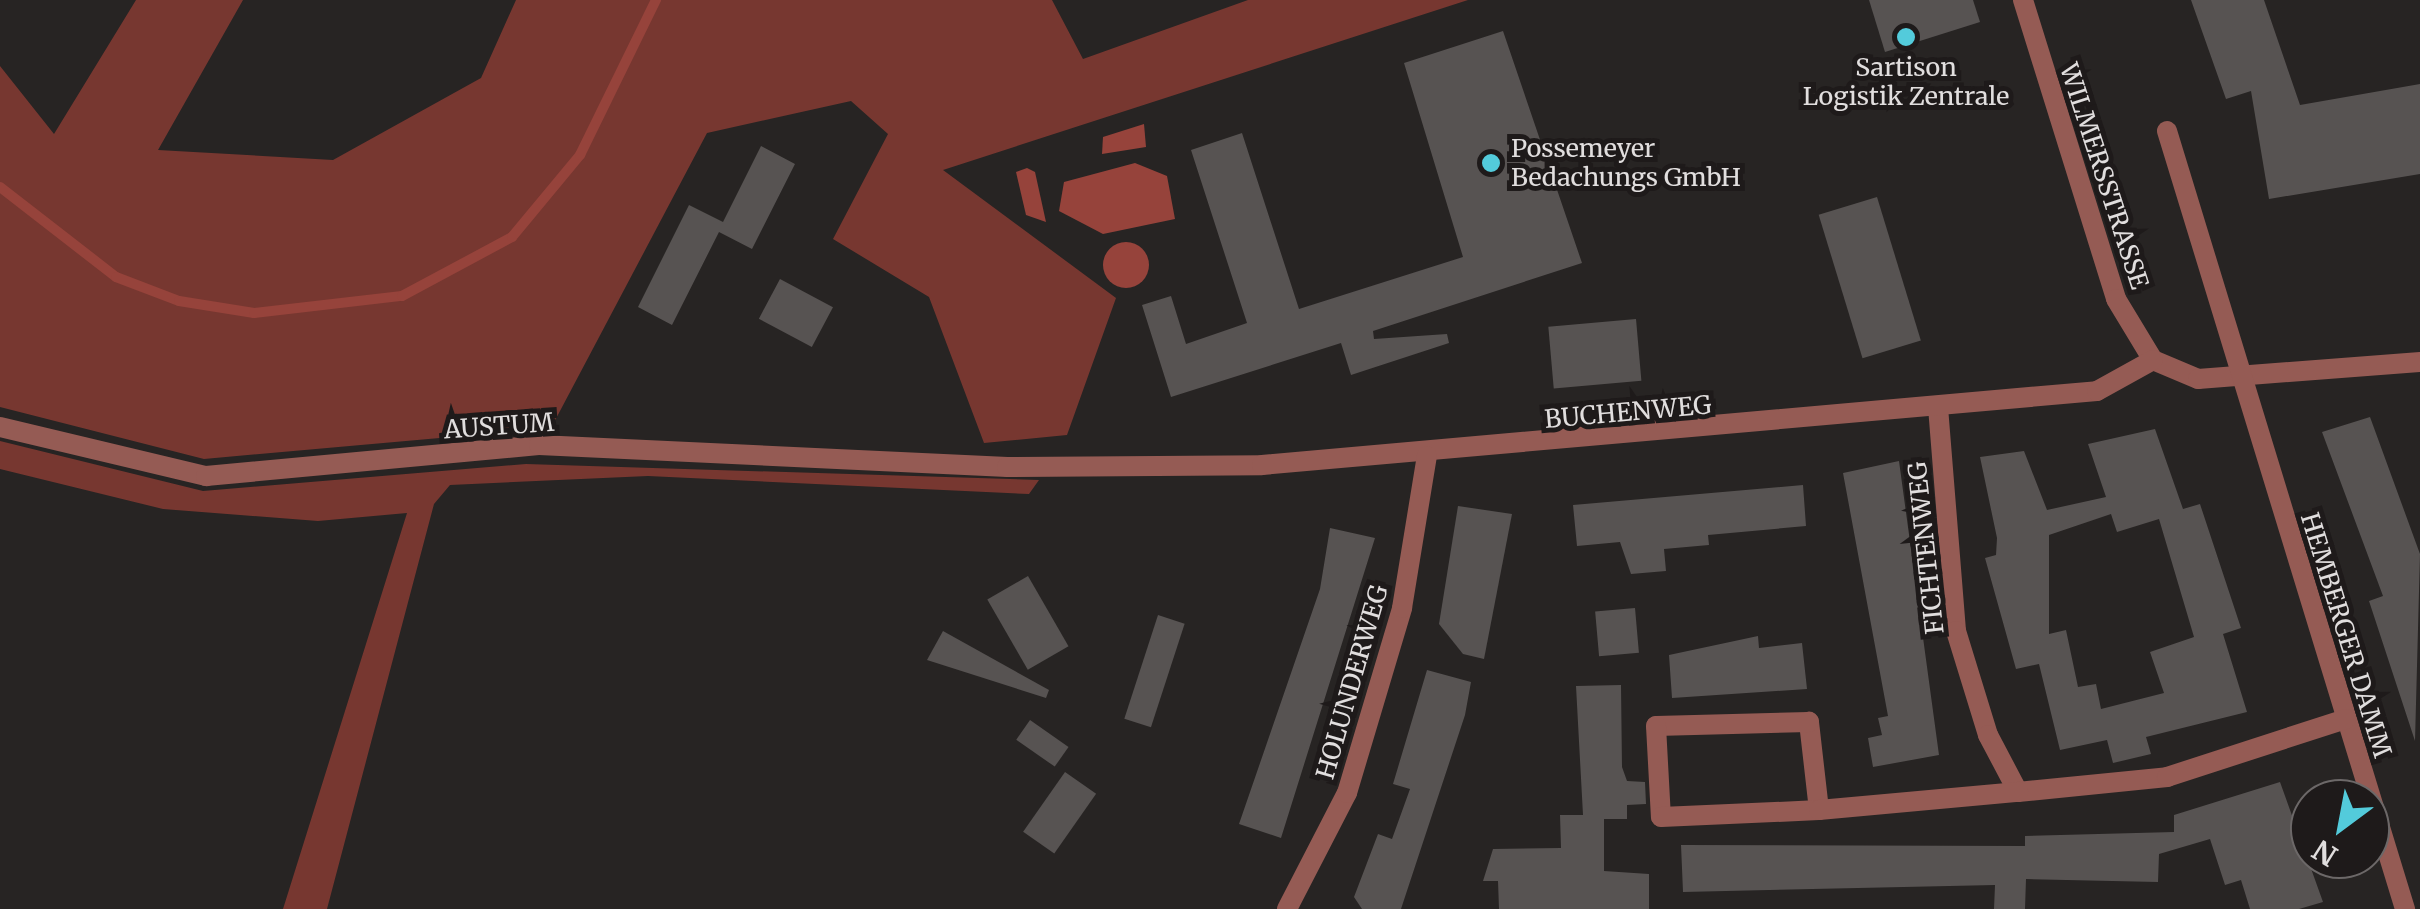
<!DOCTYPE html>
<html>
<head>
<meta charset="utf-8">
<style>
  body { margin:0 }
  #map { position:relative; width:2420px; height:909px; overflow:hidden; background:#272423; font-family:Merriweather,serif }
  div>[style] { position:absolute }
  .green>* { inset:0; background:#773730 }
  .water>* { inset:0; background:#96433b }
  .round { border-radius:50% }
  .stream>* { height:10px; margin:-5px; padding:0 5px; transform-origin:5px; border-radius:5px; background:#96433b }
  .building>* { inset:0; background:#575352; transform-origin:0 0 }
  .minor>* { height:20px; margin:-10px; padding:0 10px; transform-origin:10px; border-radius:10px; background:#955b54 }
  .dots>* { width:28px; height:28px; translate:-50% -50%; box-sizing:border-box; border:5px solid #1e1a1a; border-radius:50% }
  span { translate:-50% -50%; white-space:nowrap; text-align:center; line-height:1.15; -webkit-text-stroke:10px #1e1a1a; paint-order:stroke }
  .poi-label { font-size:25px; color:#e1dede }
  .left { translate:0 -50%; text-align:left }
  .street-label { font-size:25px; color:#e1dede }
  .north { position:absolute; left:2290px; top:779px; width:100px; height:100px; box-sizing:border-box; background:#1e1a1a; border:2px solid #6c6868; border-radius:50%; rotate:212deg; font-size:28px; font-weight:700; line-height:40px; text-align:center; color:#e1dede }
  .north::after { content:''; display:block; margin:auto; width:35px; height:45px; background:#53cbdb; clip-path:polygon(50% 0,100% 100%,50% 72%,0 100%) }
</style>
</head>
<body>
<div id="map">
  <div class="green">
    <i style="clip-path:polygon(136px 0,243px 0,158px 150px,333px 160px,481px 78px,516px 0,1052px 0,1083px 59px,1248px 0,1468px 0,943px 170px,1116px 298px,1067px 435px,984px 443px,929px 297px,833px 239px,888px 134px,851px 101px,707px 133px,551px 428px,204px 459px,0 407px,0 66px,54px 134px)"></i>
    <i style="clip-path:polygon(0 441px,203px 491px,526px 464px,1039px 480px,1029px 494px,648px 476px,450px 485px,434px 504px,327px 909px,283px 909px,407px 513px,318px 521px,163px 509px,0 469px)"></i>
  </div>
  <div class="water">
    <i style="clip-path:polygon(1144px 124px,1146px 147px,1102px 154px,1103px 137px)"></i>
    <i style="clip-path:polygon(1135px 163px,1167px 176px,1175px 219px,1103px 234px,1059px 211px,1064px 182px)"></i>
    <i style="clip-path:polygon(1027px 168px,1035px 172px,1046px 222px,1026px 215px,1016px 172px)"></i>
    <i class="round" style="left:1103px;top:242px;width:46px;height:46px"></i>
  </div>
  <div class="stream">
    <i style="left:0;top:187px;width:147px;rotate:37.8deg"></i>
    <i style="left:116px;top:277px;width:67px;rotate:20.9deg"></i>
    <i style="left:179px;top:301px;width:76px;rotate:9.1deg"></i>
    <i style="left:254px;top:313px;width:149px;rotate:-6.6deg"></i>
    <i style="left:402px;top:296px;width:125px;rotate:-28.2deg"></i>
    <i style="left:512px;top:237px;width:107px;rotate:-50.3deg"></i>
    <i style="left:580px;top:155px;width:173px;rotate:-63.9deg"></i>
  </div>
  <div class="building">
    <i style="clip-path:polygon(1869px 0,1973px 0,1980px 22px,1885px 52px)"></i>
    <i style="clip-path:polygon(2191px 0,2264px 0,2300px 105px,2420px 84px,2420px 174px,2269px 199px,2251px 91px,2226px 99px)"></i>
    <i style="clip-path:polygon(1503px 31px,1582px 263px,1373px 331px,1374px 339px,1447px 334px,1449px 343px,1351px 375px,1341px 343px,1171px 397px,1142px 305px,1171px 296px,1186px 344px,1247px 323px,1191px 150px,1242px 133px,1299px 309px,1463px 257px,1404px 63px)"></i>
    <i style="clip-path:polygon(761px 146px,795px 164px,752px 249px,719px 232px,672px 325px,638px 307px,689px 205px,723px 222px)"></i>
    <i style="left:1877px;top:197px;width:150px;height:61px;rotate:73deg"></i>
    <i style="left:780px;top:279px;width:60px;height:45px;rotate:28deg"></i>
    <i style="left:1636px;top:319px;width:62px;height:88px;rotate:85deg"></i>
    <i style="clip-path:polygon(2370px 417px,2420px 554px,2415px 741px,2369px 601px,2383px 596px,2322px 432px)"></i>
    <i style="clip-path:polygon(evenodd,2155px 429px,2183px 509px,2200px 504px,2241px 628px,2223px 634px,2247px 712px,2146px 737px,2151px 754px,2113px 763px,2107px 740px,2060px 750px,2039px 664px,2016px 669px,1985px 558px,1996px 555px,1997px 538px,1980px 457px,2024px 451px,2047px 510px,2106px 497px,2088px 444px,2155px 429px,2111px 514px,2117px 532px,2159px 519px,2194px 637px,2150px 652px,2164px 693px,2101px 709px,2096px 684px,2078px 687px,2066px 630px,2049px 634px,2049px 535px,2111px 514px)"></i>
    <i style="clip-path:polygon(1899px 461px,1939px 755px,1873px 767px,1868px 738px,1882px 735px,1878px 718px,1888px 716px,1843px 473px)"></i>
    <i style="clip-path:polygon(1803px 485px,1806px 526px,1708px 535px,1709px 545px,1664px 549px,1666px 571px,1631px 574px,1620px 542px,1577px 546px,1573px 505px)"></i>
    <i style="clip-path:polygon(1458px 506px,1512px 514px,1484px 659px,1463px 654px,1439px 624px)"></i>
    <i style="clip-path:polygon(1330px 528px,1375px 538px,1281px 838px,1239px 824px,1320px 589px)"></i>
    <i style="left:1028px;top:576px;width:81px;height:47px;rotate:60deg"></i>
    <i style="left:1635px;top:608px;width:45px;height:40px;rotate:85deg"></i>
    <i style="left:1158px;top:615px;width:28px;height:109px;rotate:18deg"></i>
    <i style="clip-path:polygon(943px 631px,1049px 690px,1046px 698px,927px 660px)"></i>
    <i style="clip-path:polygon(1758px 636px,1759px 648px,1802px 643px,1807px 689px,1672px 698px,1669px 655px)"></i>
    <i style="clip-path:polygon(1427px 670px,1471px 682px,1465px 715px,1401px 909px,1362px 909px,1354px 897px,1378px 834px,1392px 839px,1410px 789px,1393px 784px)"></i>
    <i style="clip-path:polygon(1621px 685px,1622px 767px,1627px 781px,1645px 782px,1646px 804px,1627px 805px,1627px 819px,1604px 819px,1604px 871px,1649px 874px,1649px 909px,1499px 909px,1498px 881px,1483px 881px,1493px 849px,1561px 848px,1560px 815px,1583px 815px,1576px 686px)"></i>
    <i style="left:1030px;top:720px;width:47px;height:24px;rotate:35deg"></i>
    <i style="left:1065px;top:772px;width:38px;height:73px;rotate:35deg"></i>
    <i style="clip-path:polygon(2280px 782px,2323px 902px,2299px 909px,2250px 909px,2241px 880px,2225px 885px,2210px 839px,2159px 854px,2158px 882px,2026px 879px,2025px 909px,1994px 909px,1995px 885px,1683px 892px,1681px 845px,2025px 846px,2025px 836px,2174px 832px,2174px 815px)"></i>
  </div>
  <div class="minor">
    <i style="left:2023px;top:0;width:313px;rotate:72.7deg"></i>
    <i style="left:2116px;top:299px;width:71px;rotate:58.8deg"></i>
    <i style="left:2153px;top:360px;width:49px;rotate:22.9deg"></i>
    <i style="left:2198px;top:379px;width:223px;rotate:-4.4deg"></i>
    <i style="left:2167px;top:131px;width:814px;rotate:72.99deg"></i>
    <i style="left:1938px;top:407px;width:225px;rotate:85.4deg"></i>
    <i style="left:1956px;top:631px;width:109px;rotate:72.9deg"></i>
    <i style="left:1988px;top:735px;width:64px;rotate:62.2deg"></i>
    <i style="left:2018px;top:792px;width:150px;rotate:-5.7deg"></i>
    <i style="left:2167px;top:777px;width:188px;rotate:-18deg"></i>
    <i style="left:0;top:427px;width:212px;rotate:13.4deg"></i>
    <i style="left:206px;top:476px;width:334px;rotate:-5.3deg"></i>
    <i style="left:539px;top:445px;width:469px;rotate:2.7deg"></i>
    <i style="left:1007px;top:467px;width:255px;rotate:-0.4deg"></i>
    <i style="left:1262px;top:465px;width:838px;rotate:-5.06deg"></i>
    <i style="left:2097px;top:391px;width:64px;rotate:-29deg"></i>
    <i style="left:1819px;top:810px;width:89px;rotate:-96.5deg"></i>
    <i style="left:1809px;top:722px;width:153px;rotate:178.5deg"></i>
    <i style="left:1656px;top:726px;width:91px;rotate:86.9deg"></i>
    <i style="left:1661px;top:817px;width:158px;rotate:-2.5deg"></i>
    <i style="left:1819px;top:810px;width:200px;rotate:-5.2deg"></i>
    <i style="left:1287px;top:909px;width:131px;rotate:-62.7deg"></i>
    <i style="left:1347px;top:793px;width:193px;rotate:-73.4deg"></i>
    <i style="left:1402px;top:608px;width:154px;rotate:-80.7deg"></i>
  </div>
  <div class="dots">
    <i style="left:1906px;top:37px;background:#53cbdb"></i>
    <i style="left:1491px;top:163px;background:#53cbdb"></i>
  </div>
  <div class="poi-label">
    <span style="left:1906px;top:82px">Sartison<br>Logistik Zentrale</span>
    <span class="left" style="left:1511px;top:163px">Possemeyer<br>Bedachungs GmbH</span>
  </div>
  <div class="street-label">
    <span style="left:2104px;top:176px;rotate:72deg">WILMERSSTRASSE</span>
    <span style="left:1628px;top:412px;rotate:-5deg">BUCHENWEG</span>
    <span style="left:499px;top:426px;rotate:-4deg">AUSTUM</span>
    <span style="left:1926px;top:548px;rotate:-96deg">FICHTENWEG</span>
    <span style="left:2346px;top:635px;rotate:73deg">HEMBERGER DAMM</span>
    <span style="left:1352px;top:682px;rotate:-74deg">HOLUNDERWEG</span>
  </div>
  <div class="north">N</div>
</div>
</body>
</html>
